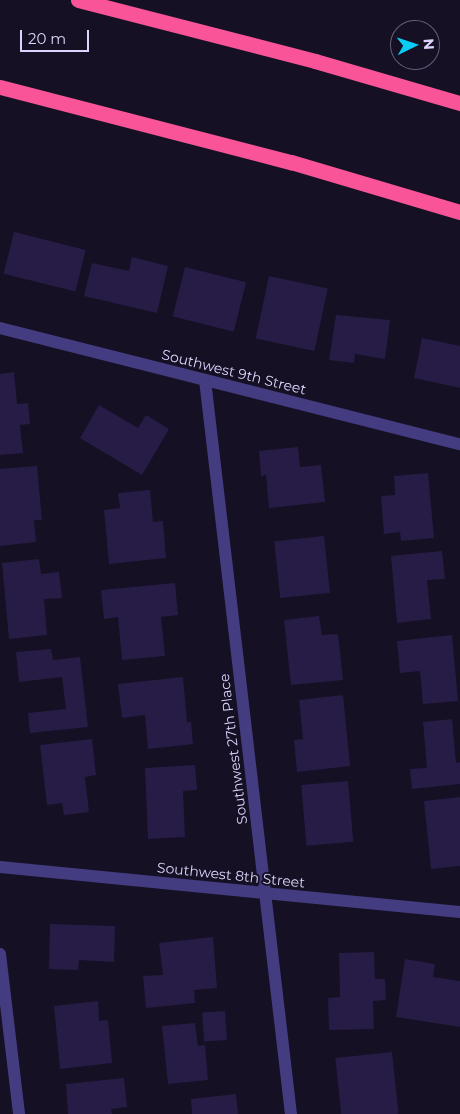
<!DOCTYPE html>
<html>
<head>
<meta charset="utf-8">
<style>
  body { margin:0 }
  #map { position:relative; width:460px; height:1114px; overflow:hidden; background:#151024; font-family:Montserrat,sans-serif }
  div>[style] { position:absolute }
  .building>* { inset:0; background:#271c45; transform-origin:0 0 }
  .minor>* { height:12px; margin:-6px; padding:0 6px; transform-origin:6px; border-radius:6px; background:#443c81 }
  .highway>* { height:15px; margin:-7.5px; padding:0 7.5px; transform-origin:7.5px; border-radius:7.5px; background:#f85497 }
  span { translate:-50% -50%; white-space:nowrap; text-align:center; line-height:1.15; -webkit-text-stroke:4px #151024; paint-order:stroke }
  .street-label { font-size:14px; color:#dcd4fd }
  .north { position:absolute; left:390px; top:20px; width:50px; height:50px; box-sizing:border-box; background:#151024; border:1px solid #655e7b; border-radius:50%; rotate:86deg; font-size:14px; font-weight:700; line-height:20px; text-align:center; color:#dcd4fd }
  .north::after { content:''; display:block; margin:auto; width:18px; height:22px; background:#09ccf4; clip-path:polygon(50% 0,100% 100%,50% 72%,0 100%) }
  .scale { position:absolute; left:20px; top:30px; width:69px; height:22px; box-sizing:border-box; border:2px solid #dcd4fd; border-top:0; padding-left:6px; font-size:15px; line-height:18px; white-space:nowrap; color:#dcd4fd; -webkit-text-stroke:4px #151024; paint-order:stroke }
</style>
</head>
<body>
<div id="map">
  <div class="building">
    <i style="left:14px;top:232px;width:74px;height:43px;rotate:14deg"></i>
    <i style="clip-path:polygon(132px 257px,168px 266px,157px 313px,84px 296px,92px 263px,129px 271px)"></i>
    <i style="left:185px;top:267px;width:63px;height:51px;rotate:14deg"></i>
    <i style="left:269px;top:276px;width:60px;height:64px;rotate:12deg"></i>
    <i style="clip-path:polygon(336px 315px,390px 320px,385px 359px,355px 354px,354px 363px,329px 360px)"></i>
    <i style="clip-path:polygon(422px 338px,460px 346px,460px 388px,414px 378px)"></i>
    <i style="clip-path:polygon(14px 372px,17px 404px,28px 403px,30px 424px,20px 425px,23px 453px,0 455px,0 374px)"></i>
    <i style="clip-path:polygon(99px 405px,138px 428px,146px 415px,169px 429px,142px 475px,80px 438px)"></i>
    <i style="clip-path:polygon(298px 447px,300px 467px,321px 465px,325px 502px,269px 508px,266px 475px,261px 476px,259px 451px)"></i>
    <i style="clip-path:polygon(37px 466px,42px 520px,34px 520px,36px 542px,0 546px,0 469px)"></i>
    <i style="clip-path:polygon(428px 473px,434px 538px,401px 541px,400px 532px,384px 534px,381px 496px,395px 495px,394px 476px)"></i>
    <i style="clip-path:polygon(150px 490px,153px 522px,163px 521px,166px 558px,109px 564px,104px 510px,120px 508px,118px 493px)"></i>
    <i style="left:324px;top:536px;width:57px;height:50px;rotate:84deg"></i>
    <i style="clip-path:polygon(442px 551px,445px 579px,427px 580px,431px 619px,397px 623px,391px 556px)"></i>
    <i style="clip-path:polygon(39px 559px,41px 574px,59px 572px,62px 598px,44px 599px,47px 635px,9px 639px,2px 563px)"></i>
    <i style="clip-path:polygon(175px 583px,178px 615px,161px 617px,165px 656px,122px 660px,118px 617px,104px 619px,101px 590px)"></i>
    <i style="clip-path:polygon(319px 616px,322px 635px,338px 634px,343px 680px,291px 685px,284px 620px)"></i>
    <i style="clip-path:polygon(452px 635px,458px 701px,423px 704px,420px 671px,400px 673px,397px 641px)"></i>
    <i style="clip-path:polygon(51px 649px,53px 660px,80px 657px,88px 727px,30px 733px,28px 713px,66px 709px,62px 677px,19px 682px,16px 652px)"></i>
    <i style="clip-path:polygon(183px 677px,187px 722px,191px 722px,193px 744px,148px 749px,145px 715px,122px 718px,118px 684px)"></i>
    <i style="clip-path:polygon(343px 695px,350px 766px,297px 772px,294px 740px,303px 739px,299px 700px)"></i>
    <i style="clip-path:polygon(452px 719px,456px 763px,460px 762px,460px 784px,412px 789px,410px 769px,427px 768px,423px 722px)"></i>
    <i style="clip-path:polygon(92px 739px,96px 775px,85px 777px,89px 812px,64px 815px,62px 803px,47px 805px,40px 745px)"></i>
    <i style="clip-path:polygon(195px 765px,197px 790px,183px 791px,185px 837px,148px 839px,145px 768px)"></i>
    <i style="left:348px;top:781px;width:61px;height:47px;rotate:85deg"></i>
    <i style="clip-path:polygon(460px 797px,460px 866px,431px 869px,424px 801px)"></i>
    <i style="clip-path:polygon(50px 924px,115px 926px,114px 962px,79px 960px,78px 970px,49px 969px)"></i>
    <i style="clip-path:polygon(213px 937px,217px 988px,194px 990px,195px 1003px,146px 1008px,143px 976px,163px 975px,159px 943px)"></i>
    <i style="clip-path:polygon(374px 952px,375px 979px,385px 979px,386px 1000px,373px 1001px,374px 1029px,329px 1030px,328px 998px,340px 997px,339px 953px)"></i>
    <i style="clip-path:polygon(405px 959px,435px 964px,433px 977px,460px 981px,460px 1027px,396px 1017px)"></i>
    <i style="clip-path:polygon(98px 1001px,99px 1021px,108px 1020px,112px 1063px,60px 1069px,54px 1006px)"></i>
    <i style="left:225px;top:1011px;width:29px;height:23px;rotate:86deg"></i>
    <i style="clip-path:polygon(195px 1023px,198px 1046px,205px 1045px,208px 1080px,168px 1084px,162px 1026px)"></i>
    <i style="left:392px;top:1052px;width:62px;height:57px;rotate:84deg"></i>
    <i style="clip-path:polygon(124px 1078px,127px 1107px,111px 1109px,112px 1114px,68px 1114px,66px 1084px)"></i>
    <i style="clip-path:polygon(236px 1094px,238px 1114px,192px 1114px,191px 1099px)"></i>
  </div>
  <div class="minor">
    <i style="left:0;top:328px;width:474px;rotate:14.2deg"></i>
    <i style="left:205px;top:380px;width:739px;rotate:83.32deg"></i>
    <i style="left:0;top:867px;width:462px;rotate:5.6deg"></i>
    <i style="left:0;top:954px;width:161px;rotate:83.2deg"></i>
  </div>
  <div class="highway">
    <i style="left:78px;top:0;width:245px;rotate:14.4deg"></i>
    <i style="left:315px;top:61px;width:151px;rotate:16.2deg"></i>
    <i style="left:0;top:87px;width:301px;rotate:14.5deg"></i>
    <i style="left:291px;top:162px;width:176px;rotate:16.5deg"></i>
  </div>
  <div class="street-label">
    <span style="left:234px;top:372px;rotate:14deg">Southwest 9th Street</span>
    <span style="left:233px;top:749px;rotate:-97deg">Southwest 27th Place</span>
    <span style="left:231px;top:875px;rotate:6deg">Southwest 8th Street</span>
  </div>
  <div class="north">N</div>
  <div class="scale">20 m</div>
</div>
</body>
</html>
